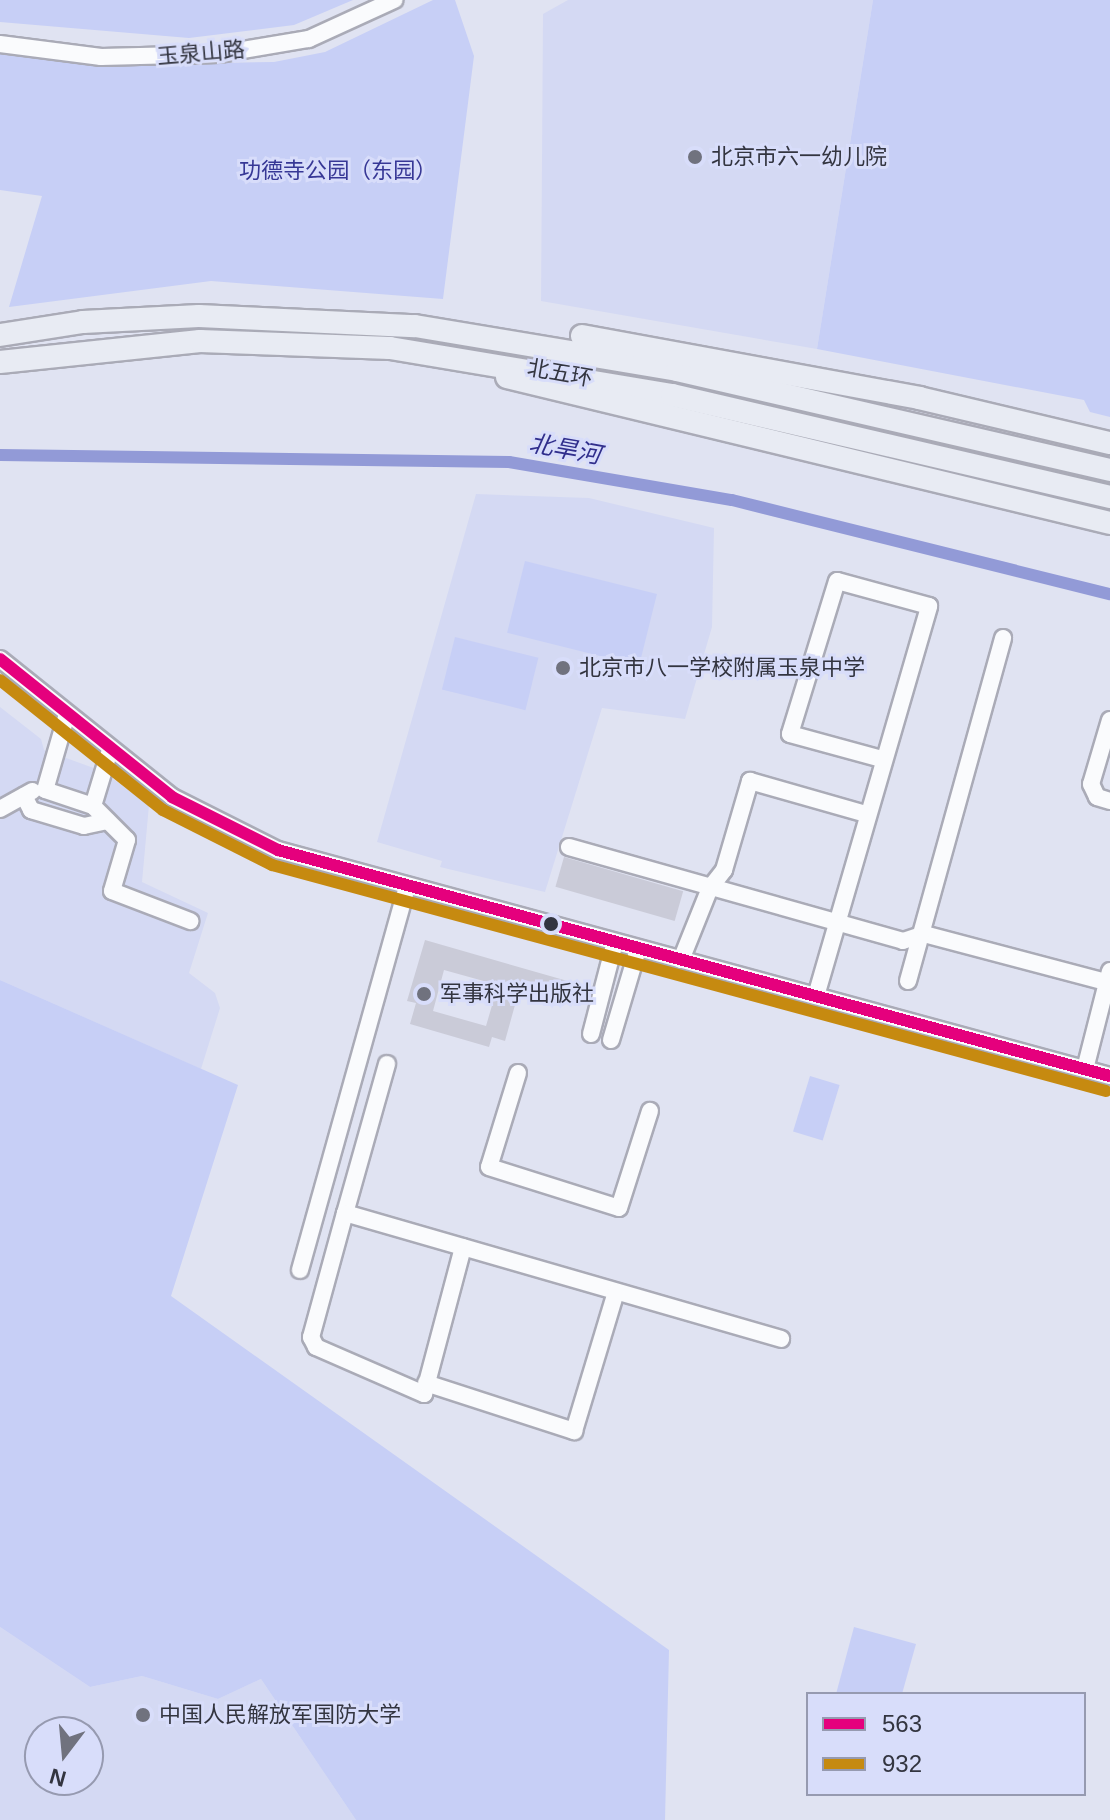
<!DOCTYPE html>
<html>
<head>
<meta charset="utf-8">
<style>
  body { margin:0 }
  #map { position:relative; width:1110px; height:1820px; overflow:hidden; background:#e0e3f2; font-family:Arial,"Noto Sans SC",sans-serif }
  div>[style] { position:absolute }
  .built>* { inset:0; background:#d4d9f3 }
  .green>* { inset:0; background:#c7cff6; transform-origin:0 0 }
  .canal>* { height:12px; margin:-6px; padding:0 6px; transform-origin:6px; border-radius:6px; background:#929ad7 }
  .building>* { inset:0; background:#cacbd8; transform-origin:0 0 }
  .roads { filter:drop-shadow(2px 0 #aaabb7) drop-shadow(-2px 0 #aaabb7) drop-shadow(0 2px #aaabb7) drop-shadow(0 -2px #aaabb7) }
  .minor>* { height:16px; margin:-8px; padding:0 8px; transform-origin:8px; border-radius:8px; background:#fafbfd }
  .highway>* { height:22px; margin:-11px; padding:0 11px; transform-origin:11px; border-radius:11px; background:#e8ebf3 }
  .bus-1>* { height:12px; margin:-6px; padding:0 6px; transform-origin:6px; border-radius:6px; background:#e5007d }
  .bus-2>* { height:12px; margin:-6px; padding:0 6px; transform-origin:6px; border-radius:6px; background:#c68a10 }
  .dots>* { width:22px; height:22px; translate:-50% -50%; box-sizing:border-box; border:4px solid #d8ddfa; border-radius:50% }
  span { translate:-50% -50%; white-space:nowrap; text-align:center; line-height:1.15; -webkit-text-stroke:6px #d8ddfa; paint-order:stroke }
  .street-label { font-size:22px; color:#333540 }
  .poi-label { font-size:22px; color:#333540 }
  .left { translate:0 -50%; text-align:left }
  .park-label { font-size:22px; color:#373896 }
  .water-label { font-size:24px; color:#302e8c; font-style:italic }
  .legend { position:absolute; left:806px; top:1692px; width:280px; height:104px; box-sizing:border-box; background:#d8ddfa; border:2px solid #969ab0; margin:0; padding:10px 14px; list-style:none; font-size:24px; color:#333540 }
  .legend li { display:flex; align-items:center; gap:16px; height:40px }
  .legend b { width:40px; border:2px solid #969ab0 }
  .north { position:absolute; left:24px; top:1716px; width:80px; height:80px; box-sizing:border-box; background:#d8ddfa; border:2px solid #969ab0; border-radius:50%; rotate:196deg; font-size:22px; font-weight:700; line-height:32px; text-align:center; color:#333540 }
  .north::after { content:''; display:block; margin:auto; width:28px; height:36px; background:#70727e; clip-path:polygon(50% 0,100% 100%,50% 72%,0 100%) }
</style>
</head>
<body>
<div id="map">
  <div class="built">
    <i style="clip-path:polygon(568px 0,873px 0,817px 349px,541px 301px,543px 14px)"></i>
    <i style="clip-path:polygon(476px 494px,589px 498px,714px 528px,712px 627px,685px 719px,602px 708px,545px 892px,440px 867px,442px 861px,377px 842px)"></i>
    <i style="clip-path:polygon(0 707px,41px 739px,44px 750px,102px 771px,149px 805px,142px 882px,208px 913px,189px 973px,215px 993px,220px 1008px,201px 1069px,0 980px)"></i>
    <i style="clip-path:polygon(evenodd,0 1627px,90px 1687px,142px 1676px,218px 1699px,261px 1679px,356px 1820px,0 1820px,0 1627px,40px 1732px,88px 1732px,88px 1780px,40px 1780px,40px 1732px)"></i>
  </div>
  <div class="green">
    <i style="clip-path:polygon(0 0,353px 0,294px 25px,189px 38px,0 22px)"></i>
    <i style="clip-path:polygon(433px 0,455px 0,474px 56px,443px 299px,211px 281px,9px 307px,42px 196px,0 190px,0 49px,102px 65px,274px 62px,325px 52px)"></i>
    <i style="clip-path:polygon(873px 0,1110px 0,1110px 417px,1090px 412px,1084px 400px,817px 349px)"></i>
    <i style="left:525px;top:561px;width:136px;height:74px;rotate:14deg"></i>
    <i style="left:455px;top:637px;width:86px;height:54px;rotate:14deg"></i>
    <i style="clip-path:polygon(0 980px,238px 1085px,171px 1296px,669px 1650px,665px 1820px,356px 1820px,261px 1679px,218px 1699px,142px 1676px,90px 1687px,0 1627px)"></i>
    <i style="left:810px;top:1076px;width:31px;height:58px;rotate:17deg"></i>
    <i style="clip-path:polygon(854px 1627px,916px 1644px,902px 1694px,836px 1694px)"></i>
  </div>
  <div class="canal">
    <i style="left:0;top:455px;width:509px;rotate:0.79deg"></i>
    <i style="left:509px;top:462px;width:226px;rotate:9.7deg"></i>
    <i style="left:732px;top:500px;width:390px;rotate:14deg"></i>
  </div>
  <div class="building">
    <i style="left:564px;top:857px;width:124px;height:31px;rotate:16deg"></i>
    <i style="clip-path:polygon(evenodd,425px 940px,571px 982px,566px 1000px,520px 987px,505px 1041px,492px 1037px,489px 1047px,410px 1024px,416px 1003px,407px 1001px,425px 940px,444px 970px,498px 985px,486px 1026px,433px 1011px,444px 970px)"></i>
  </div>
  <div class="roads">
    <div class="minor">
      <i style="left:0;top:44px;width:102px;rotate:7.3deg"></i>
      <i style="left:101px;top:57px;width:118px;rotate:-1.5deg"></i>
      <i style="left:219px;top:54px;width:91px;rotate:-9.5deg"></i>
      <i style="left:309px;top:39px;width:94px;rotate:-24.6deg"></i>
      <i style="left:0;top:659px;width:221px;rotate:38.7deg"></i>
      <i style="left:172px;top:797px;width:119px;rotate:26.6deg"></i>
      <i style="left:278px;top:850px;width:862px;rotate:15.2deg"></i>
      <i style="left:67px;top:714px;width:79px;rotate:106.1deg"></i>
      <i style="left:45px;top:790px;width:51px;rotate:18.4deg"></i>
      <i style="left:93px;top:806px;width:59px;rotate:-73.1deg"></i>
      <i style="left:1110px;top:720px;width:67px;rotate:106.5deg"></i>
      <i style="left:1091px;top:784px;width:14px;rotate:65deg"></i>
      <i style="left:1097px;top:797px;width:14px;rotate:17deg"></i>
      <i style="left:24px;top:796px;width:16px;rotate:63deg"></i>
      <i style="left:31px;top:810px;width:55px;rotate:16.8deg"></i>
      <i style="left:84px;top:826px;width:24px;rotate:-12deg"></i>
      <i style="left:93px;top:806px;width:48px;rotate:45deg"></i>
      <i style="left:127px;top:840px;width:53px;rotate:106.4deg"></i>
      <i style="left:112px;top:891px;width:84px;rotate:21deg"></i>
      <i style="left:0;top:809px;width:37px;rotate:-29deg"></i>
      <i style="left:569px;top:847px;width:347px;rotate:15.7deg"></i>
      <i style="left:903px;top:941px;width:22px;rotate:-18deg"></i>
      <i style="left:924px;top:934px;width:192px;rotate:14.8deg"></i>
      <i style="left:681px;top:960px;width:78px;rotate:-68.1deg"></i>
      <i style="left:710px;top:888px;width:23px;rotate:-52deg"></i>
      <i style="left:724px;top:870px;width:93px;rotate:-73.7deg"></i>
      <i style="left:750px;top:781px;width:121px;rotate:15.9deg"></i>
      <i style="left:908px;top:981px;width:356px;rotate:-74.5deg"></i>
      <i style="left:816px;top:996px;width:406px;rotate:-73.8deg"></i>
      <i style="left:929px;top:606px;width:95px;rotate:-164.8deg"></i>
      <i style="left:837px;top:581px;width:160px;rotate:107.1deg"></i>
      <i style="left:790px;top:734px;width:95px;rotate:15.2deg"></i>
      <i style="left:591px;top:1034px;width:95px;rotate:-75.4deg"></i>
      <i style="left:611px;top:1040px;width:95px;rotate:-73.5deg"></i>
      <i style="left:387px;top:1064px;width:155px;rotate:105.7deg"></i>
      <i style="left:345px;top:1213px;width:454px;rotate:16.1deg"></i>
      <i style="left:1085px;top:1069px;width:101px;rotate:-75.7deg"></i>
      <i style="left:518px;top:1073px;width:98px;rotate:107.1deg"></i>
      <i style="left:489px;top:1167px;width:136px;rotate:17.5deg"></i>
      <i style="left:619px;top:1208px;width:102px;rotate:-72.3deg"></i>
      <i style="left:345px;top:1213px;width:129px;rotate:105.3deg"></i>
      <i style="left:311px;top:1337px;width:11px;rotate:63deg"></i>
      <i style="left:316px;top:1347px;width:118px;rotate:23.5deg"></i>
      <i style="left:424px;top:1394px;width:152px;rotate:-75.1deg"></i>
      <i style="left:300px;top:1270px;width:399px;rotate:-74.4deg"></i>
      <i style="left:426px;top:1383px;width:156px;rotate:18deg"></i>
      <i style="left:574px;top:1431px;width:145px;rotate:-73.2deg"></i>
    </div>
    <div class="highway">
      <i style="left:0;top:335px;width:84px;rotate:-8.9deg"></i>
      <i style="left:83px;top:322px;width:116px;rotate:-3deg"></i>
      <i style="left:199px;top:316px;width:216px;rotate:2.7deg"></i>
      <i style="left:415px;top:326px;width:266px;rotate:9.5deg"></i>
      <i style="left:677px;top:370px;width:444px;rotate:13deg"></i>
      <i style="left:582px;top:336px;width:343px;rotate:10.4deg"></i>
      <i style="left:919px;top:398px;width:196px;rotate:13.3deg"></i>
      <i style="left:0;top:362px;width:201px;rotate:-6deg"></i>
      <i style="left:200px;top:341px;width:190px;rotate:2.1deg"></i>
      <i style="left:390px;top:348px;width:286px;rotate:9.5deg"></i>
      <i style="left:672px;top:395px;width:450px;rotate:13.1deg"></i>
      <i style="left:507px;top:377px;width:620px;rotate:13.61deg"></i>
    </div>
  </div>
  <div class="bus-1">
    <i style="left:0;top:659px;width:221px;rotate:38.7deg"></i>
    <i style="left:172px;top:797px;width:119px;rotate:26.6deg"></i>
    <i style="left:278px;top:850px;width:862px;rotate:15.2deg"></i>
  </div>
  <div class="bus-2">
    <i style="left:0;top:680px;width:208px;rotate:38.6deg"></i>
    <i style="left:163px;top:810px;width:122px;rotate:26.8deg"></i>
    <i style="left:272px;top:865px;width:864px;rotate:15.16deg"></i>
  </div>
  <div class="dots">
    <i style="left:695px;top:157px;background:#70727e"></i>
    <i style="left:563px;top:668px;background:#70727e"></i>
    <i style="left:551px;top:924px;background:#333540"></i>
    <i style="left:424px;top:994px;background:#70727e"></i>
    <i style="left:143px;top:1715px;background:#70727e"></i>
  </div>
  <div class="street-label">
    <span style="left:201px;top:53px;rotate:-5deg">玉泉山路</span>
    <span style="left:560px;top:373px;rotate:10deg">北五环</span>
  </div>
  <div class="poi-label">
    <span class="left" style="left:711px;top:157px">北京市六一幼儿院</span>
    <span class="left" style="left:579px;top:668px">北京市八一学校附属玉泉中学</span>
    <span class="left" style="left:440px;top:994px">军事科学出版社</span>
    <span class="left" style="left:159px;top:1715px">中国人民解放军国防大学</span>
  </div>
  <div class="park-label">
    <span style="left:338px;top:171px">功德寺公园（东园）</span>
  </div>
  <div class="water-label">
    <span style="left:565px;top:449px;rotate:10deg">北旱河</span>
  </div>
  <ul class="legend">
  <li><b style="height:10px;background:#e5007d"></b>563</li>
  <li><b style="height:10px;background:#c68a10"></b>932</li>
  </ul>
  <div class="north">N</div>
</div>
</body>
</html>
